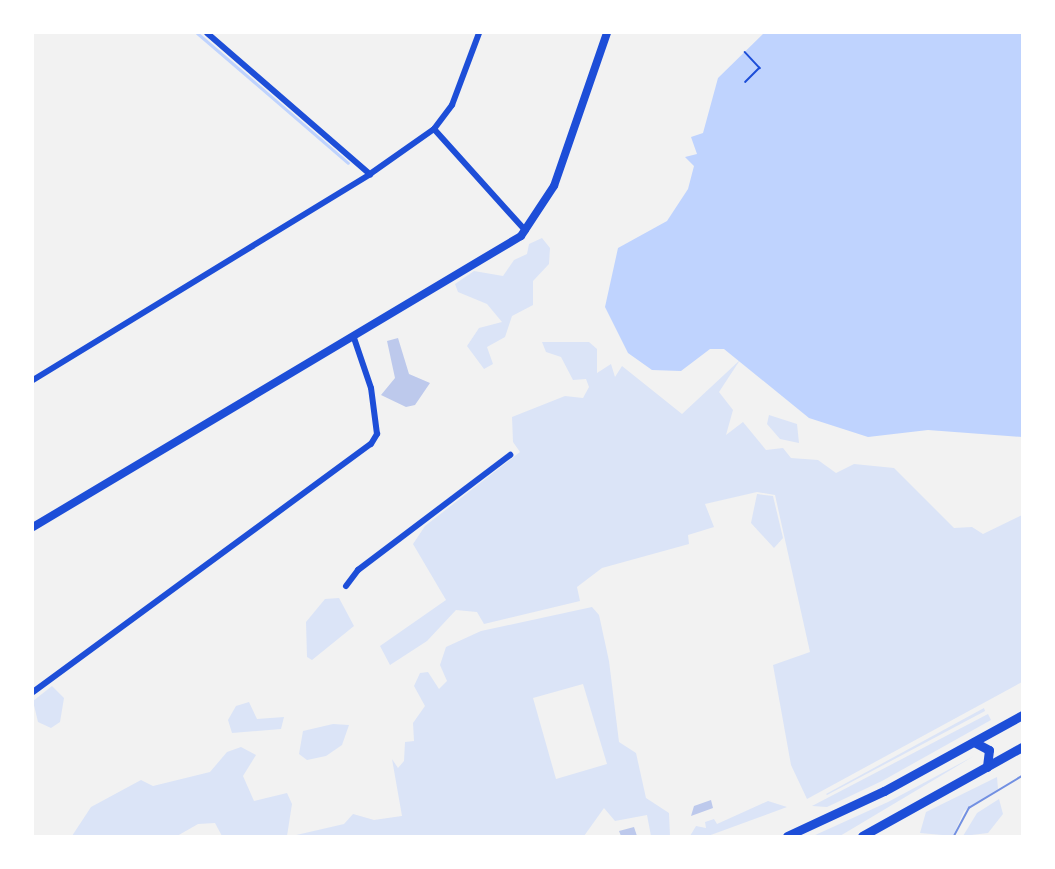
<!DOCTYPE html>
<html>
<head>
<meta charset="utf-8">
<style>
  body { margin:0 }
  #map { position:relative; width:1055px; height:869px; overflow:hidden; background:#f2f2f2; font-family:Spectral,serif }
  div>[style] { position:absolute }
  .green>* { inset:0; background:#dbe4f7 }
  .water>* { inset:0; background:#bfd3fe }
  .stream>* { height:3px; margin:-1.5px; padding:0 1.5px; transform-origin:1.5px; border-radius:1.5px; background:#bfd3fe }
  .building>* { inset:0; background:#bdc9ec }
  .path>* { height:1.5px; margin:-0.75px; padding:0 0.75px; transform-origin:0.75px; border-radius:0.75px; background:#1d4ed8 }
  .minor>* { height:6px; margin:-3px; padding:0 3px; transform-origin:3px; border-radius:3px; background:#1d4ed8 }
  .tertiary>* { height:8px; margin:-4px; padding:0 4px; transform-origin:4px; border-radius:4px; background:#1d4ed8 }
  .primary>* { height:9px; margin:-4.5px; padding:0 4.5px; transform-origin:4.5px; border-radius:4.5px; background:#1d4ed8 }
  .tram>* { height:1.5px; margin:-0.75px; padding:0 0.75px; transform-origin:0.75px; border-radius:0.75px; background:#7290e2 }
  span { translate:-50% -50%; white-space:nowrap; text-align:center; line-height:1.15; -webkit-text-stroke:6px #fff; paint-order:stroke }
  .frame { position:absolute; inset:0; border:34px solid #fff; pointer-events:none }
</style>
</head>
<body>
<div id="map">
  <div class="green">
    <i style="clip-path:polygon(542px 238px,550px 248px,549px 264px,533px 281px,533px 305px,512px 316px,505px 337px,487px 347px,493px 364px,484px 369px,467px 346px,479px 328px,502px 322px,487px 304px,458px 292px,455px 284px,474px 271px,503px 276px,514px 260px,527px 254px,529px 244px)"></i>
    <i style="clip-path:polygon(542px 342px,589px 342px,597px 349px,597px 373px,611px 364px,615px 377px,622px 366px,682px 414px,740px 360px,719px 392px,733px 410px,726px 435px,743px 422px,766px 450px,783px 448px,791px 458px,818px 460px,836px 473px,854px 464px,894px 468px,954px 528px,972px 527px,983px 534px,1022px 515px,1022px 682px,807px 799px,791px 765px,773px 665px,810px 652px,775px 495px,757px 492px,705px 504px,714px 527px,688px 535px,689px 544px,602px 568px,577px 587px,580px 601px,484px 624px,477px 612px,456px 610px,427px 641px,390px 665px,380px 646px,446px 600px,413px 544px,425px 526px,520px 452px,513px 442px,512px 417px,565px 396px,583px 398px,589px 387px,586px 379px,573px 380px,561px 357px,546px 352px)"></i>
    <i style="clip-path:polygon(769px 415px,797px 424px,799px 443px,780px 439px,767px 424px)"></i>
    <i style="clip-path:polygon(757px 494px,773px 496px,783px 538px,774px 548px,751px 523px)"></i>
    <i style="clip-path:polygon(339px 598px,354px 626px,312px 660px,307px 657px,306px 622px,325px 599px)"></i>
    <i style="clip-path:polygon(evenodd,592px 607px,599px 615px,609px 661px,619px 742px,636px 753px,646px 798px,669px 813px,670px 836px,651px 836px,647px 815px,615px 821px,604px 808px,584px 836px,292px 836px,344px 824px,353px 814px,374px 820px,402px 816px,392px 759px,398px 768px,404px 761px,405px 742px,414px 741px,413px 723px,425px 706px,414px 686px,420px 673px,428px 672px,439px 689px,447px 681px,440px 665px,446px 647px,481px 631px,592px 607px,583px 684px,607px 764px,556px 779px,533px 698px,583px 684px)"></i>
    <i style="clip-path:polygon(52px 686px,64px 698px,60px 722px,51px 728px,38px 722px,33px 701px)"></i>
    <i style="clip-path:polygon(249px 702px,257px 719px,284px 717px,281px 729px,232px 733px,228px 720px,236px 706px)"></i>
    <i style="clip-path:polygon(984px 708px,985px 711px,827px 795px,826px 794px)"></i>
    <i style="clip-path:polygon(988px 714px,991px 720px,882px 781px,827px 807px,812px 806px)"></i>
    <i style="clip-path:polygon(333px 724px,349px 725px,342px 745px,326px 756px,307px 760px,299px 754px,303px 731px)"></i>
    <i style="clip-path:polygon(241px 747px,256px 755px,243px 776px,254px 801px,287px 793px,292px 804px,287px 836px,222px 836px,215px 823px,198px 824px,177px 836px,72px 836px,91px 807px,141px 780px,153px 786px,210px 772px,227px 752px)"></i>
    <i style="clip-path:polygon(974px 756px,840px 836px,813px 836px,888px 802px)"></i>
    <i style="clip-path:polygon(997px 777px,998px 789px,964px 811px,953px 836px,920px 833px,926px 812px)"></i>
    <i style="clip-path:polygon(999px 799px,1003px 814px,988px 833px,963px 836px,977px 813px)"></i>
    <i style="clip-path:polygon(768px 801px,787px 807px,708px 836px,690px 836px,696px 826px,706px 828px,705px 822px,714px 819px,717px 824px)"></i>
  </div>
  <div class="water">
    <i style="clip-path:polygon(764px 33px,1022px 33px,1022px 437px,928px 430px,868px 437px,809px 418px,724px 349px,710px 349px,681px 371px,652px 370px,628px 353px,605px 307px,618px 248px,667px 221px,688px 189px,694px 166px,685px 157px,697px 154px,691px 137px,703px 133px,718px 78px)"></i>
  </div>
  <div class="stream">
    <i style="left:197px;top:33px;width:199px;rotate:40.7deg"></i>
  </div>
  <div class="building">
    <i style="clip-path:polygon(398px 338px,409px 374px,430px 383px,415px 405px,406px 407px,381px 395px,395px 378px,387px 341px)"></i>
    <i style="clip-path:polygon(711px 800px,713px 808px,691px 816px,694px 806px)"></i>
    <i style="clip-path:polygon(634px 827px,637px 836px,621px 836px,619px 831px)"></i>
  </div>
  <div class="path">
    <i style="left:745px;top:52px;width:22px;rotate:47deg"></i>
    <i style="left:760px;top:68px;width:20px;rotate:135deg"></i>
  </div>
  <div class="minor">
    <i style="left:207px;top:33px;width:216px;rotate:40.9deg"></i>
    <i style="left:434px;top:129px;width:137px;rotate:48deg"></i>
    <i style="left:33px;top:380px;width:395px;rotate:-31.4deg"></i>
    <i style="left:370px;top:174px;width:78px;rotate:-35.1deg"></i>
    <i style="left:434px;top:129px;width:30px;rotate:-53deg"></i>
    <i style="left:452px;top:105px;width:77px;rotate:-69.4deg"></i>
    <i style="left:346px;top:586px;width:20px;rotate:-53deg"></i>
    <i style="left:358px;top:570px;width:191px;rotate:-37.1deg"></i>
    <i style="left:33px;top:692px;width:419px;rotate:-36.3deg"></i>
    <i style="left:371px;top:444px;width:12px;rotate:-59deg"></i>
    <i style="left:377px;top:434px;width:46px;rotate:-97.4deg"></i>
    <i style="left:371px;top:388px;width:53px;rotate:-108.8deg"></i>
  </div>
  <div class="tertiary">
    <i style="left:33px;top:527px;width:568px;rotate:-30.81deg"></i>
    <i style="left:521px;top:236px;width:60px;rotate:-56.6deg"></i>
    <i style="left:554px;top:186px;width:162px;rotate:-70.9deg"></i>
  </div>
  <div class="primary">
    <i style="left:974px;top:742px;width:17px;rotate:28deg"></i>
    <i style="left:989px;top:750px;width:17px;rotate:97deg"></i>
    <i style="left:787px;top:836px;width:107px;rotate:-24.9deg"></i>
    <i style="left:884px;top:791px;width:158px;rotate:-28.8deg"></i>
    <i style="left:862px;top:836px;width:183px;rotate:-29.1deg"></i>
  </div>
  <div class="tram">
    <i style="left:954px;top:836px;width:32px;rotate:-62deg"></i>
    <i style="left:969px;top:808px;width:62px;rotate:-31.1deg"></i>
  </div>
  <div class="frame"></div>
</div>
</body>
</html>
